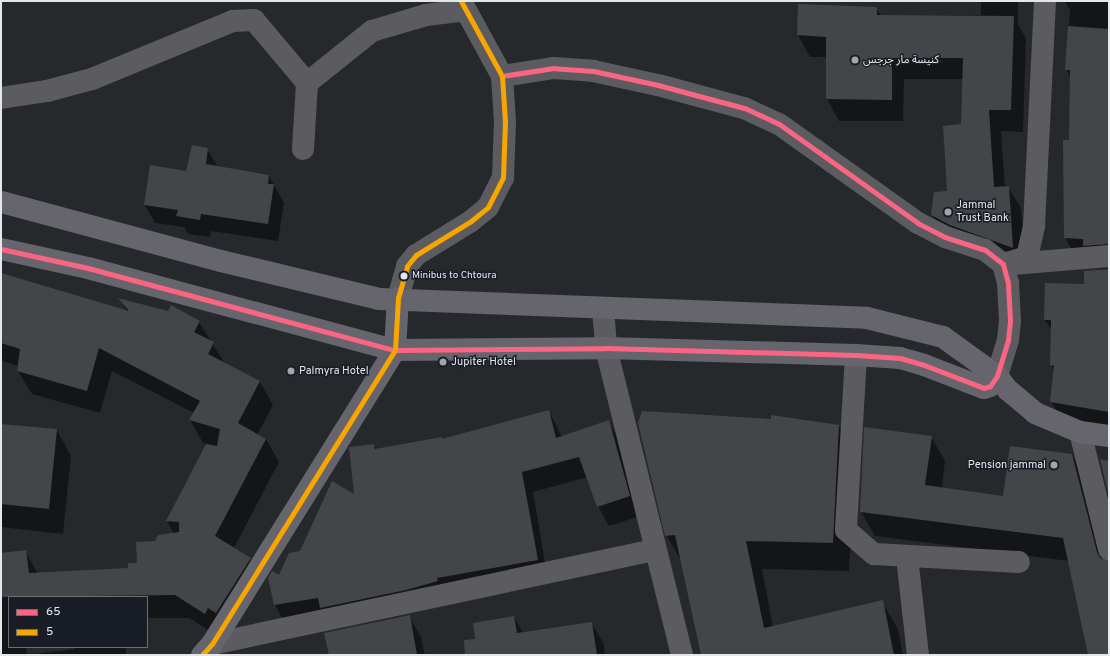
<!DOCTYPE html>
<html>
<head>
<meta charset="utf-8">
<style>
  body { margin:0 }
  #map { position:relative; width:1110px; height:656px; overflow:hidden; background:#26292c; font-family:Overpass,"Noto Sans Arabic",sans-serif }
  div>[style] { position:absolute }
  .shadow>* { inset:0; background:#0007 }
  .building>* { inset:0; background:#434648 }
  .minor>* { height:22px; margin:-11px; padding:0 11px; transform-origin:11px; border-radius:11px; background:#5b5b60 }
  .major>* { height:22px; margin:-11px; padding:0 11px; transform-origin:11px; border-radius:11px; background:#66646d }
  .bus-1>* { height:5px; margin:-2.5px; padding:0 2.5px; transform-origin:2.5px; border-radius:2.5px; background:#fa6682 }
  .bus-2>* { height:5px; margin:-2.5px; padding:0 2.5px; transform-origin:2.5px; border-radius:2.5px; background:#f7a600 }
  .dots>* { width:11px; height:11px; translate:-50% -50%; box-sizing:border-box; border:2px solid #191e26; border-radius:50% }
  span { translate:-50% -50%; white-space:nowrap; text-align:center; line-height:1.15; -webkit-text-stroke:3px #191e26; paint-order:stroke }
  .bus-label { font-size:10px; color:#e4e8ed }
  .left { translate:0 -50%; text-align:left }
  .poi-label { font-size:11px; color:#e4e8ed }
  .right { translate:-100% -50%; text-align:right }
  .frame { position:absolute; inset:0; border:2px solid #e4e8ed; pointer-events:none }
  .legend { position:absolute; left:8px; top:596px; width:140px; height:52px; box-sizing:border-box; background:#191e26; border:1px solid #6a6f76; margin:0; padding:5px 7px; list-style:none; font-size:12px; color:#e4e8ed }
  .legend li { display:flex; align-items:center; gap:8px; height:20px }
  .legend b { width:20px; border:1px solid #6a6f76 }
</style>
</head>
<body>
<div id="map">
  <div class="shadow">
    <i style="clip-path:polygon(981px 1px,1018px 1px,1018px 24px,1026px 39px,1023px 132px,1001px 131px,1005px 187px,1008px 187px,1021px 208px,1025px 269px,944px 237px,932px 215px,948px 192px,962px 125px,964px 79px,904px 79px,903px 121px,839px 121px,827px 99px,827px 57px,810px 57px,798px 35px,799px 5px,876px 8px,881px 16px,981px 15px)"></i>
    <i style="clip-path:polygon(1064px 1px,1109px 1px,1109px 262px,1075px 255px,1065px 238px,1064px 141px,1070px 141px,1071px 78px,1066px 69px,1070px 10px)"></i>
    <i style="clip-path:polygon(207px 149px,218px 167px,269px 176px,284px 203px,278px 241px,211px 231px,210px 237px,188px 234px,184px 227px,155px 223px,145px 205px,187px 172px)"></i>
    <i style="clip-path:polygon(1109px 268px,1109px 427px,1061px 419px,1051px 402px,1054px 371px,1051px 365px,1052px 331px,1045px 320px,1085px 286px,1085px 272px)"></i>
    <i style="clip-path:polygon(1px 274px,127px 312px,120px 299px,199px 322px,225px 364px,260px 382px,273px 405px,257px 435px,266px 439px,279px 462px,234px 548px,250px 558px,263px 581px,218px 636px,189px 618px,147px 618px,147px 597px,9px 597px,9px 647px,26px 647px,27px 655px,75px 649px,73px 647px,126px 647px,126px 655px,1px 655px,1px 554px,25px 551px,38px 574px,129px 569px,138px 564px,155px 542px,174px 534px,167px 521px,211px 445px,203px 443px,190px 420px,194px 413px,112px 371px,100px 413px,32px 394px,18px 371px,19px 367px,1px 360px)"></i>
    <i style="clip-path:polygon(549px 411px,562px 437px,608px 421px,620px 441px,640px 516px,609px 526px,598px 506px,588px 477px,533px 492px,548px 580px,286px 625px,275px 605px,279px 576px,356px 496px,374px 445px,377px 450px,442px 440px)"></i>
    <i style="clip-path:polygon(1px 425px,57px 430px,71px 456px,63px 534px,1px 527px)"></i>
    <i style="clip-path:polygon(839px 426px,855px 454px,849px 571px,762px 569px,773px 627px,882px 602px,898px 629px,903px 655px,702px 655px,682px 562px,666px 535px)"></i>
    <i style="clip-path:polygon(931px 437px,945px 461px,942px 488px,1004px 497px,1072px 455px,1086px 479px,1107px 562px,1109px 561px,1109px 655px,1097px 655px,1069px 561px,875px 536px,861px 512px)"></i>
    <i style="clip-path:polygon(409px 616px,421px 637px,425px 655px,330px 655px)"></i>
    <i style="clip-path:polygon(514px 617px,523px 633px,592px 624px,604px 644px,605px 655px,479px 655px)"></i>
  </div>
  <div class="building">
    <i style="clip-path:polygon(798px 4px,877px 7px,877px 15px,1014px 16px,1011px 110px,989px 110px,994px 187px,1009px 186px,1013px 248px,950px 225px,931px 215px,934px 192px,947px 191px,943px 126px,961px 124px,963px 58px,892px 58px,892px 100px,826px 99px,826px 37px,797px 35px)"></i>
    <i style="clip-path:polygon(1068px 26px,1109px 29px,1109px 244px,1083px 246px,1083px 239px,1064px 238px,1063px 140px,1069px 140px,1070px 70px,1065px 70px)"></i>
    <i style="clip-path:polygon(192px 145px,208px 148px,206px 164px,269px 175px,268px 184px,274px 184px,268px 224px,201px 214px,200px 220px,176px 216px,178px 210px,144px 205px,150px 165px,186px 171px)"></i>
    <i style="clip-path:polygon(1109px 269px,1109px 412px,1050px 402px,1054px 366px,1050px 365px,1051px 320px,1044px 320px,1045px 283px,1084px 284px,1084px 271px)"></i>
    <i style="clip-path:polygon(1px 273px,129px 311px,118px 298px,168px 311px,171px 305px,200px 321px,194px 332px,214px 342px,208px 354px,260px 381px,238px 423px,266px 439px,215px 536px,251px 558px,216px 613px,208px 608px,205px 614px,175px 595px,1px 597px,1px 553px,26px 550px,29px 573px,128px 568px,128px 563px,137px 563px,136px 542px,155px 541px,158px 535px,179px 532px,179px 522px,166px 521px,206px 444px,217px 446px,220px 429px,189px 420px,200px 401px,99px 348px,87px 391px,17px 371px,20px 349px,1px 343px)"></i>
    <i style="clip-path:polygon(549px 410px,556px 438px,609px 420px,630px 496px,597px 507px,579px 457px,522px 472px,538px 560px,437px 578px,438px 581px,406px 590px,320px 608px,318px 598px,274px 605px,268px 578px,272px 571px,279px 575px,289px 553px,300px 551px,332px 481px,354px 494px,349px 447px,374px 444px,375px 449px,442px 437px,442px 439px)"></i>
    <i style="clip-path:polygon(642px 411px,771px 419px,771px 415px,839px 425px,833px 543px,746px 541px,764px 628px,883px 600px,894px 655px,701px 655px,675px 535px,665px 536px,638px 423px)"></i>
    <i style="clip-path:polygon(1px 424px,57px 429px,49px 509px,1px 504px)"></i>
    <i style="clip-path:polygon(864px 427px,932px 436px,925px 485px,1003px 496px,1010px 446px,1072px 454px,1097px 552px,1100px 558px,1109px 561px,1109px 655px,1088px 655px,1063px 538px,860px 512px)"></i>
    <i style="clip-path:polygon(1100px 459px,1109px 461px,1109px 497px)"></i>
    <i style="clip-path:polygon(410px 615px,417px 655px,329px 655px,324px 633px)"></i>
    <i style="clip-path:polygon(514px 616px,517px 633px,592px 622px,597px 655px,465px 655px,464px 640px,475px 639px,473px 623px)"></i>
  </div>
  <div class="minor">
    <i style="left:502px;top:76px;width:53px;rotate:-8.7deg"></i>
    <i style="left:554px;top:68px;width:39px;rotate:4deg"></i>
    <i style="left:593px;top:71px;width:66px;rotate:12.2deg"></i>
    <i style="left:658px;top:85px;width:89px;rotate:15deg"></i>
    <i style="left:744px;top:108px;width:38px;rotate:25deg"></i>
    <i style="left:779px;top:124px;width:171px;rotate:35.5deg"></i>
    <i style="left:918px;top:223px;width:30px;rotate:27deg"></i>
    <i style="left:945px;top:237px;width:42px;rotate:18deg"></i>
    <i style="left:985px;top:250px;width:23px;rotate:38deg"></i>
    <i style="left:1003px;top:264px;width:20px;rotate:75deg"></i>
    <i style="left:1008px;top:283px;width:38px;rotate:87deg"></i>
    <i style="left:1010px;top:321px;width:19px;rotate:96deg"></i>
    <i style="left:1008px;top:340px;width:38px;rotate:107deg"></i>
    <i style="left:1px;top:98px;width:47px;rotate:-8.7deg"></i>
    <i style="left:47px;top:91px;width:47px;rotate:-14.9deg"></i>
    <i style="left:92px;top:79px;width:152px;rotate:-22.4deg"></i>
    <i style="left:233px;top:21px;width:21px;rotate:-3deg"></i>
    <i style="left:254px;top:20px;width:82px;rotate:49.9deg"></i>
    <i style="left:303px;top:149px;width:66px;rotate:-86.5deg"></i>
    <i style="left:307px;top:83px;width:83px;rotate:-38.7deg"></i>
    <i style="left:372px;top:31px;width:56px;rotate:-16.5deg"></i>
    <i style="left:426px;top:15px;width:39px;rotate:-7deg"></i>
    <i style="left:1003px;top:264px;width:25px;rotate:-16deg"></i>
    <i style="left:1027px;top:257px;width:32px;rotate:-77deg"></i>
    <i style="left:1034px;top:226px;width:225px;rotate:-87.2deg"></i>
    <i style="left:1012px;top:264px;width:97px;rotate:-4.7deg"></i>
    <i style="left:398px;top:298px;width:33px;rotate:-74deg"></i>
    <i style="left:407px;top:266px;width:14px;rotate:-51deg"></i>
    <i style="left:416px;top:255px;width:65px;rotate:-31.7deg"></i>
    <i style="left:471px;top:221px;width:22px;rotate:-39deg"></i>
    <i style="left:488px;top:207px;width:33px;rotate:-63deg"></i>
    <i style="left:503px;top:178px;width:56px;rotate:-88deg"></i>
    <i style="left:505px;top:122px;width:46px;rotate:-93.7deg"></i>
    <i style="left:502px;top:76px;width:85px;rotate:-118.7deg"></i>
    <i style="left:603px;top:310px;width:38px;rotate:85deg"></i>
    <i style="left:606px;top:348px;width:316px;rotate:76.1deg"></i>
    <i style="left:856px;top:355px;width:175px;rotate:93.3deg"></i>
    <i style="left:846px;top:530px;width:37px;rotate:41deg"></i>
    <i style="left:874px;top:554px;width:145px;rotate:3.2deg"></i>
    <i style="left:1080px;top:432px;width:121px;rotate:76.1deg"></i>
    <i style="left:907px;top:557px;width:99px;rotate:83.6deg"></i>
    <i style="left:212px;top:644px;width:452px;rotate:-12deg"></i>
  </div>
  <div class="major">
    <i style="left:1px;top:202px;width:228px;rotate:15deg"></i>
    <i style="left:221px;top:261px;width:163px;rotate:13.5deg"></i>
    <i style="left:379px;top:299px;width:488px;rotate:2.2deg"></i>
    <i style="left:867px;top:318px;width:78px;rotate:14deg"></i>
    <i style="left:943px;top:337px;width:67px;rotate:35.8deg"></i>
    <i style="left:997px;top:376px;width:18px;rotate:52deg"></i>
    <i style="left:1008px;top:390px;width:35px;rotate:40deg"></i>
    <i style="left:1035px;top:413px;width:49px;rotate:22.9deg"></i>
    <i style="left:1080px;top:432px;width:29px;rotate:8deg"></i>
    <i style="left:1px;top:249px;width:89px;rotate:12.3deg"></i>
    <i style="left:88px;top:268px;width:318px;rotate:15deg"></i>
    <i style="left:395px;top:350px;width:211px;rotate:-0.5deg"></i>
    <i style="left:606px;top:348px;width:250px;rotate:1.6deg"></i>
    <i style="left:856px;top:355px;width:44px;rotate:3.9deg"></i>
    <i style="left:900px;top:358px;width:25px;rotate:16deg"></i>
    <i style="left:924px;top:365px;width:64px;rotate:21deg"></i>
    <i style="left:984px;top:388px;width:6px;rotate:-18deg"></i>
    <i style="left:990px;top:386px;width:12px;rotate:-55deg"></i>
    <i style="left:202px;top:655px;width:15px;rotate:-48deg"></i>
    <i style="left:212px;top:644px;width:346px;rotate:-58.1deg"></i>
    <i style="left:395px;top:350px;width:52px;rotate:-86.7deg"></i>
  </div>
  <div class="bus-1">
    <i style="left:1px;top:249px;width:89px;rotate:12.3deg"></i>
    <i style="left:88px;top:268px;width:318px;rotate:15deg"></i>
    <i style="left:395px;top:350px;width:211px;rotate:-0.5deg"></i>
    <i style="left:606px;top:348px;width:250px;rotate:1.6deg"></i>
    <i style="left:856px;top:355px;width:44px;rotate:3.9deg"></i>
    <i style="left:900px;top:358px;width:25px;rotate:16deg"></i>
    <i style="left:924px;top:365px;width:64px;rotate:21deg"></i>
    <i style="left:984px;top:388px;width:6px;rotate:-18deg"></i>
    <i style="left:990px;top:386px;width:12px;rotate:-55deg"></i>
    <i style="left:997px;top:376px;width:38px;rotate:-73deg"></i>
    <i style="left:1008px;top:340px;width:19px;rotate:-84deg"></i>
    <i style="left:1010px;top:321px;width:38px;rotate:-93deg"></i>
    <i style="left:1008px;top:283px;width:20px;rotate:-105deg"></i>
    <i style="left:1003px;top:264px;width:23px;rotate:-142deg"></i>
    <i style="left:985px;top:250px;width:42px;rotate:-162deg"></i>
    <i style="left:945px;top:237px;width:30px;rotate:-153deg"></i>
    <i style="left:918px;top:223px;width:171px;rotate:-144.5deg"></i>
    <i style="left:779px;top:124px;width:38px;rotate:-155deg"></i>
    <i style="left:744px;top:108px;width:89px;rotate:-165deg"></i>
    <i style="left:658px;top:85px;width:66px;rotate:-167.8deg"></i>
    <i style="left:593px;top:71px;width:39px;rotate:-176deg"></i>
    <i style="left:554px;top:68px;width:53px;rotate:171.3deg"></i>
  </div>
  <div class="bus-2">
    <i style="left:202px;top:655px;width:15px;rotate:-48deg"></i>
    <i style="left:212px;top:644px;width:346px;rotate:-58.1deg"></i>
    <i style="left:395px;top:350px;width:52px;rotate:-86.7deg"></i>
    <i style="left:398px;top:298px;width:33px;rotate:-74deg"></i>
    <i style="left:407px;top:266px;width:14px;rotate:-51deg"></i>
    <i style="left:416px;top:255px;width:65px;rotate:-31.7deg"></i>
    <i style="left:471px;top:221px;width:22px;rotate:-39deg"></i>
    <i style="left:488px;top:207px;width:33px;rotate:-63deg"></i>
    <i style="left:503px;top:178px;width:56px;rotate:-88deg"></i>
    <i style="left:505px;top:122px;width:46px;rotate:-93.7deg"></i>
    <i style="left:502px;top:76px;width:85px;rotate:-118.7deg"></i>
  </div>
  <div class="dots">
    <i style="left:855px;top:60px;background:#a2a5a9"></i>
    <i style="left:948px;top:212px;background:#a2a5a9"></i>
    <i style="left:404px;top:276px;background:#e4e8ed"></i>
    <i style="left:443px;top:362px;background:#a2a5a9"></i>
    <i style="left:291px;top:371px;background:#a2a5a9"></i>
    <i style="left:1054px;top:465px;background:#a2a5a9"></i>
  </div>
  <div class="bus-label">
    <span class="left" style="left:412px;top:276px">Minibus to Chtoura</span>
  </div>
  <div class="poi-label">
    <span class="left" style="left:863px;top:60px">كنيسة مار جرجس</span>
    <span class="left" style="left:956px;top:212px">Jammal<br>Trust Bank</span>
    <span class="left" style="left:451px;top:362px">Jupiter Hotel</span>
    <span class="left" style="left:299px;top:371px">Palmyra Hotel</span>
    <span class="right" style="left:1046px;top:465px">Pension jammal</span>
  </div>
  <div class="frame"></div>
  <ul class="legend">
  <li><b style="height:5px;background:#fa6682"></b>65</li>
  <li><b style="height:5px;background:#f7a600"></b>5</li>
  </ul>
</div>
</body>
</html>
